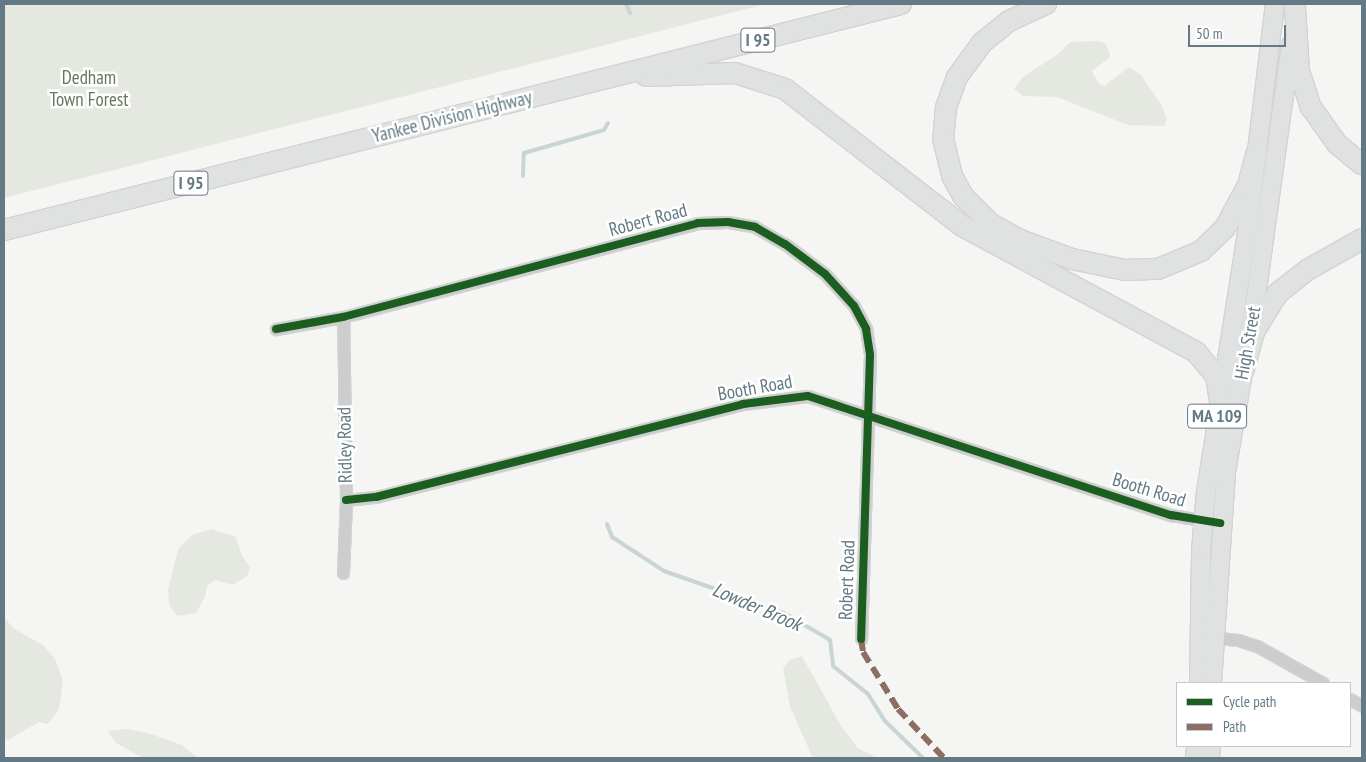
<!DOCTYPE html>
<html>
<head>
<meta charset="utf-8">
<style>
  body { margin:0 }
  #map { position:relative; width:1366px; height:762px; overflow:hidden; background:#f5f5f3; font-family:"PT Sans Narrow",sans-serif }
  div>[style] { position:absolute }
  .green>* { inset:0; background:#e5e8e1 }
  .stream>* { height:4px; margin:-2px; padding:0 2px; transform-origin:2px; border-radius:2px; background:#c9d4d5 }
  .roads { filter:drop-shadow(1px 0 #d2d3d2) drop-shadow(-1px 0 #d2d3d2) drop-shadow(0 1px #d2d3d2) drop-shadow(0 -1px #d2d3d2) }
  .minor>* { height:11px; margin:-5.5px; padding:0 5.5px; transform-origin:5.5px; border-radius:5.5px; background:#cccece }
  .primary>* { height:18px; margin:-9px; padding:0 9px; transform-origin:9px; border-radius:9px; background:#e0e1e1 }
  .motorway>* { height:20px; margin:-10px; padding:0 10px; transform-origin:10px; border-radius:10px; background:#e0e1e1 }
  .quiet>* { height:6px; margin-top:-3px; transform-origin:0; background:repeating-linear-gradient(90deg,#8d6e63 0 12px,transparent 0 18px) }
  .cycleway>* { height:8px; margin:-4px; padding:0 4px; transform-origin:4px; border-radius:4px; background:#1b5e20 }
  span { translate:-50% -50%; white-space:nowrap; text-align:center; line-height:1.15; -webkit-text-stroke:5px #fff; paint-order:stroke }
  .shield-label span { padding:1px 4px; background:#fff; border:1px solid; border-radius:4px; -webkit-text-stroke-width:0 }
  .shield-label { font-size:18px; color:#637a85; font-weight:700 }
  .park-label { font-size:19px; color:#66775e }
  .street-label { font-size:19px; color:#637a85 }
  .water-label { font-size:20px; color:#5a767b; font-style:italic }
  .frame { position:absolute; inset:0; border:5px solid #637a85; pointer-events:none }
  .legend { position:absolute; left:1176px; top:682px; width:175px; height:65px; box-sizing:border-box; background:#fff; border:1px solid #c1cace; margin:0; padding:6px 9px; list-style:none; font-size:15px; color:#637a85 }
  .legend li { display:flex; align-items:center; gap:10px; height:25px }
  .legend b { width:25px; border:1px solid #c1cace }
  .scale { position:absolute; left:1188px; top:25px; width:98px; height:22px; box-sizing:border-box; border:2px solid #637a85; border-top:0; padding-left:6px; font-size:15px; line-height:18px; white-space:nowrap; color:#637a85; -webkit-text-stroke:4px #fff; paint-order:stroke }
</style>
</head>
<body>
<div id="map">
  <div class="green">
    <i style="clip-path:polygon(4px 4px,766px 4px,4px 198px)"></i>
    <i style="clip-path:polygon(1096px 41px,1105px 43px,1110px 54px,1108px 59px,1092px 71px,1099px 84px,1104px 86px,1129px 67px,1141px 75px,1162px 106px,1167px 119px,1164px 126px,1128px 125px,1057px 97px,1023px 96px,1014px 89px,1023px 77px,1058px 54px,1070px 42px)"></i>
    <i style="clip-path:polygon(211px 529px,236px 537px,242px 556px,250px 567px,247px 576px,233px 585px,215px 580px,207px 586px,205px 597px,196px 613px,177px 616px,169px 604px,168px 590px,178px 549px,192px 535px)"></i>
    <i style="clip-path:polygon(4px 618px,16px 630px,43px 645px,55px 659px,63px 681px,59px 709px,48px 724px,39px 722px,8px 740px,4px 738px)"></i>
    <i style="clip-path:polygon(802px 656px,841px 726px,858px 748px,878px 758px,813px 758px,790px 707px,783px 668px,790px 660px)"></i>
    <i style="clip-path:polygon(126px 729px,148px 733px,182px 745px,198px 758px,143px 758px,116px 743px,108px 731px)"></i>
  </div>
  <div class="stream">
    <i style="left:626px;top:4px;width:10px;rotate:66deg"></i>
    <i style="left:523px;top:176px;width:23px;rotate:-88deg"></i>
    <i style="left:524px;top:153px;width:83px;rotate:-16deg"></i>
    <i style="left:604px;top:130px;width:8px;rotate:-60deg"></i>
    <i style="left:607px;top:524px;width:14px;rotate:69deg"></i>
    <i style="left:612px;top:537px;width:62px;rotate:33.2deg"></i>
    <i style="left:664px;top:571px;width:127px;rotate:19.3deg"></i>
    <i style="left:784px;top:613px;width:53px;rotate:30.4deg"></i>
    <i style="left:830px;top:640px;width:26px;rotate:83deg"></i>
    <i style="left:833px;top:666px;width:45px;rotate:38.7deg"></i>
    <i style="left:868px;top:694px;width:32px;rotate:58deg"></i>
    <i style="left:885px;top:721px;width:53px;rotate:44.2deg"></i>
  </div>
  <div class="roads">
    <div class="minor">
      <i style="left:276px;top:329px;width:68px;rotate:-10.2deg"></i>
      <i style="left:343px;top:317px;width:367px;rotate:-14.8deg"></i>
      <i style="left:698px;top:223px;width:30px;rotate:-2deg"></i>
      <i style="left:728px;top:222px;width:27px;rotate:10deg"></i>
      <i style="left:755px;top:227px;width:34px;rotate:30deg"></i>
      <i style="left:785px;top:244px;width:50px;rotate:36.9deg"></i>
      <i style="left:825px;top:274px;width:43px;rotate:47.8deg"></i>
      <i style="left:854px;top:306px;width:26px;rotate:62deg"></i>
      <i style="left:866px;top:329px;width:26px;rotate:81deg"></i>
      <i style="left:870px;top:355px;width:284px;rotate:91.8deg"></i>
      <i style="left:346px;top:500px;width:30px;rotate:-6deg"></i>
      <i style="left:376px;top:497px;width:379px;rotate:-14.2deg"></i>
      <i style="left:743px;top:404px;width:65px;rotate:-7deg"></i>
      <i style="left:808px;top:396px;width:382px;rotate:18.2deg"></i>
      <i style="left:1171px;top:515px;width:50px;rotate:9.3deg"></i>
      <i style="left:343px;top:573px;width:73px;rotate:-87.6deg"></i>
      <i style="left:346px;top:500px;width:183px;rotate:-90.9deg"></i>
      <i style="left:1209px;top:637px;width:29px;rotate:6deg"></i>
      <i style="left:1238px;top:640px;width:20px;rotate:18deg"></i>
      <i style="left:1257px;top:646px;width:76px;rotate:29.3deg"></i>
      <i style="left:1350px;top:699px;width:14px;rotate:30deg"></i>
    </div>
    <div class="primary">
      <i style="left:1199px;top:683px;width:132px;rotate:-89.1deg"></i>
      <i style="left:1201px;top:551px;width:59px;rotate:-85.2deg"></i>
      <i style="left:1206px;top:492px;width:263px;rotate:-81deg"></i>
      <i style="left:1247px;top:232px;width:230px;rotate:-83deg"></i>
      <i style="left:1212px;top:683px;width:211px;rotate:-86.2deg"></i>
      <i style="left:1226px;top:472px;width:185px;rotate:-80.3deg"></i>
      <i style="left:1257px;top:290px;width:248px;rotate:-82.1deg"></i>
      <i style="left:1195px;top:758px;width:12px;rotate:-85deg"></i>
      <i style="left:1210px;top:758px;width:12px;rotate:-85deg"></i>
    </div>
    <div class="motorway">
      <i style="left:1046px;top:4px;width:41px;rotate:155.3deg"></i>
      <i style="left:1009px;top:21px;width:35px;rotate:141deg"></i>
      <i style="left:982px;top:43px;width:42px;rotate:126.3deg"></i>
      <i style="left:957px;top:77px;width:32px;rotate:110deg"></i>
      <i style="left:946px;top:107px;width:32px;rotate:95deg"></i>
      <i style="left:943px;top:139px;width:38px;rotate:76deg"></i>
      <i style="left:952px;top:176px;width:23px;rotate:61deg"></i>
      <i style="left:963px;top:196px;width:40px;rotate:45deg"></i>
      <i style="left:991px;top:224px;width:33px;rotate:29deg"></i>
      <i style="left:1020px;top:240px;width:55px;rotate:20.1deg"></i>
      <i style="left:1072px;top:259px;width:54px;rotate:11.7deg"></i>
      <i style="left:1125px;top:270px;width:33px;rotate:-2deg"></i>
      <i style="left:1158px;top:269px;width:47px;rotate:-22.7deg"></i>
      <i style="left:1201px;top:251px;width:33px;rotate:-44deg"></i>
      <i style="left:1225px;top:228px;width:49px;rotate:-61.9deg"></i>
      <i style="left:1248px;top:185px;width:34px;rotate:-75deg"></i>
      <i style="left:1295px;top:8px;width:63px;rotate:86.4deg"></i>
      <i style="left:1299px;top:71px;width:38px;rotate:72deg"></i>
      <i style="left:1311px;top:107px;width:45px;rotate:54.9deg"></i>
      <i style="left:1337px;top:144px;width:32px;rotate:39deg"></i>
      <i style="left:646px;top:76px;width:89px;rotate:-1.9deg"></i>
      <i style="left:735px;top:73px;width:52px;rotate:17.7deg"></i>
      <i style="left:785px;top:89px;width:224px;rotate:37.7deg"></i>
      <i style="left:962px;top:226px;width:266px;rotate:28.3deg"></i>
      <i style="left:1196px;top:352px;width:31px;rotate:50deg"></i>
      <i style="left:1216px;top:376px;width:24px;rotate:81deg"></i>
      <i style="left:4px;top:230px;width:925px;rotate:-14.14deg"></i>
      <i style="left:1243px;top:372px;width:41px;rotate:-74.6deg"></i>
      <i style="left:1254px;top:332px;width:46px;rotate:-58.4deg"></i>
      <i style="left:1278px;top:293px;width:39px;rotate:-38deg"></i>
      <i style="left:1309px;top:269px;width:61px;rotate:-29.5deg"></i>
    </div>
  </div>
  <div class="quiet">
    <i style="left:861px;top:639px;width:13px;rotate:81deg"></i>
    <i style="left:863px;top:652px;width:67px;rotate:58.4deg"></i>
    <i style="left:898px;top:709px;width:67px;rotate:46.8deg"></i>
  </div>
  <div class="cycleway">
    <i style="left:276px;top:329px;width:68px;rotate:-10.2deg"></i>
    <i style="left:343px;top:317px;width:367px;rotate:-14.8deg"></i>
    <i style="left:698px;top:223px;width:30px;rotate:-2deg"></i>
    <i style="left:728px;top:222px;width:27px;rotate:10deg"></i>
    <i style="left:755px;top:227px;width:34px;rotate:30deg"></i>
    <i style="left:785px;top:244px;width:50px;rotate:36.9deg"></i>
    <i style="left:825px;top:274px;width:43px;rotate:47.8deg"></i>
    <i style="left:854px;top:306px;width:26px;rotate:62deg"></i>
    <i style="left:866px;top:329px;width:26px;rotate:81deg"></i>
    <i style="left:870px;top:355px;width:284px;rotate:91.8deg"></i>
    <i style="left:346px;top:500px;width:30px;rotate:-6deg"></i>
    <i style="left:376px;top:497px;width:379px;rotate:-14.2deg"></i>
    <i style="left:743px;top:404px;width:65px;rotate:-7deg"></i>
    <i style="left:808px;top:396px;width:382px;rotate:18.2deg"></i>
    <i style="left:1171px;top:515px;width:50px;rotate:9.3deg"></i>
  </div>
  <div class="shield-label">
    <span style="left:758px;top:40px">I 95</span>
    <span style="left:191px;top:183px">I 95</span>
    <span style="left:1217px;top:416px">MA 109</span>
  </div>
  <div class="park-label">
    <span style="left:89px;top:89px">Dedham<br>Town Forest</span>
  </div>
  <div class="street-label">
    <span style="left:452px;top:117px;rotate:-14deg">Yankee Division Highway</span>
    <span style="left:648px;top:220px;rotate:-15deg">Robert Road</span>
    <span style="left:1248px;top:343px;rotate:-80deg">High Street</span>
    <span style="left:755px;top:388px;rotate:-10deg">Booth Road</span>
    <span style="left:345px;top:445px;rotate:-91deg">Ridley Road</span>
    <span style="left:1149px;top:490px;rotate:17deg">Booth Road</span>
    <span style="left:847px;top:580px;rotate:-88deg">Robert Road</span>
  </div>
  <div class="water-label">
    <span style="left:757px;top:607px;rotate:23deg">Lowder Brook</span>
  </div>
  <div class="frame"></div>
  <ul class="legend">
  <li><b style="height:6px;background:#1b5e20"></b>Cycle path</li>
  <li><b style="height:6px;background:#8d6e63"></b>Path</li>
  </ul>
  <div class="scale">50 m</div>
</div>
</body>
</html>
